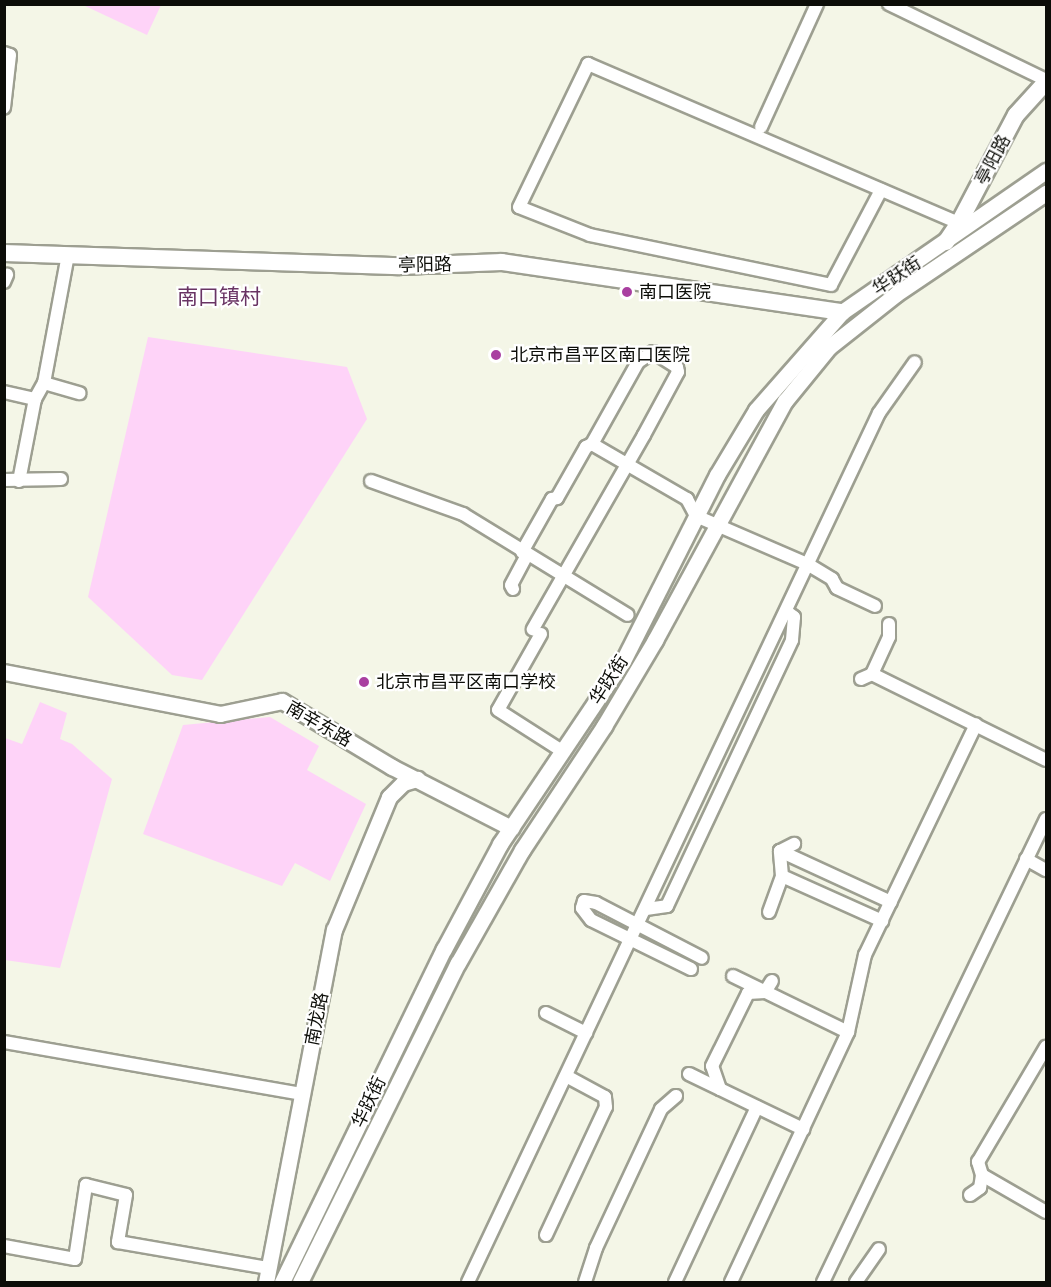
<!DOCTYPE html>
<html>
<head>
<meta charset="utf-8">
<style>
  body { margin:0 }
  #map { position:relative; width:1051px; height:1287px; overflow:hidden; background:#f4f6e7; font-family:"DejaVu Sans","Noto Sans SC",sans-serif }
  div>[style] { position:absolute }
  .green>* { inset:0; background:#fed3f8 }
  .roads { filter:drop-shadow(2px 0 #9d9f91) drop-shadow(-2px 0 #9d9f91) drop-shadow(0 2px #9d9f91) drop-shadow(0 -2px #9d9f91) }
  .minor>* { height:12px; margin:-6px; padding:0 6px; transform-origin:6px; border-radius:6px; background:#fff }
  .tertiary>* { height:15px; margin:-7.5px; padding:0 7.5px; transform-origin:7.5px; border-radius:7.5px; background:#fff }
  .secondary>* { height:16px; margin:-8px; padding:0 8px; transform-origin:8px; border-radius:8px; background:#fff }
  .dots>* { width:16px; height:16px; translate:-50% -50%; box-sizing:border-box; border:3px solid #fff; border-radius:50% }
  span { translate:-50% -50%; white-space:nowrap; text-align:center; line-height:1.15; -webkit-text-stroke:4.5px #fff; paint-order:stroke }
  .street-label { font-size:18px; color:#0c0d08 }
  .poi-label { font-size:18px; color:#0c0d08 }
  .left { translate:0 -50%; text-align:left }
  .quarter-label { font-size:21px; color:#693464 }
  .frame { position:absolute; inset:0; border:6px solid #0c0d08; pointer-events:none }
</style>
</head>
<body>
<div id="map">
  <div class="green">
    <i style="clip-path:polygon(83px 5px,161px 5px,147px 35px)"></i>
    <i style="clip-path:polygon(148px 337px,347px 367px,367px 419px,202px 680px,172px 675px,88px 597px)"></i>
    <i style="clip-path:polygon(40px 702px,67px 713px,60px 739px,72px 744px,112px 779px,60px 968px,5px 960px,5px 738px,22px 744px)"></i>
    <i style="clip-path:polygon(270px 717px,319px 746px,307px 770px,366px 804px,330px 881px,295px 863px,282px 886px,143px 834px,183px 725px)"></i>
  </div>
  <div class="roads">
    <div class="minor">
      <i style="left:889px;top:4px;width:174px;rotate:25.8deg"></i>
      <i style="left:4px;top:53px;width:6px;rotate:18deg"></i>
      <i style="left:10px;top:55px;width:53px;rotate:96.5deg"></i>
      <i style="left:761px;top:127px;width:135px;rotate:-65.5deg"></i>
      <i style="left:881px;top:190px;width:107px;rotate:117.8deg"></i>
      <i style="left:831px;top:285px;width:246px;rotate:-168.3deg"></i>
      <i style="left:590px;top:235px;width:76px;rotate:-158.5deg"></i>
      <i style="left:519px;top:207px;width:159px;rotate:-64.2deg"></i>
      <i style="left:588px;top:64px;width:404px;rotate:23.2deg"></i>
      <i style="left:4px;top:282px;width:8px;rotate:-67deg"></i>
      <i style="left:44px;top:383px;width:37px;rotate:16deg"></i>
      <i style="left:4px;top:392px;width:32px;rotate:13deg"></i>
      <i style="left:592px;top:444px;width:110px;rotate:30.1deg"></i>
      <i style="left:687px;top:499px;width:19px;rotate:62deg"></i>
      <i style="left:696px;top:516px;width:123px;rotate:23.4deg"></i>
      <i style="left:809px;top:565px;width:27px;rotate:31deg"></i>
      <i style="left:832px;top:579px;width:10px;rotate:61deg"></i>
      <i style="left:837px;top:588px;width:42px;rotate:25.3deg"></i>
      <i style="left:4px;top:480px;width:57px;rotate:-1deg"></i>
      <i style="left:19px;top:481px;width:84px;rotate:-79deg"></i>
      <i style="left:35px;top:399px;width:18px;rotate:-61deg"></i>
      <i style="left:44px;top:383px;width:130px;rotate:-79.4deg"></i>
      <i style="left:371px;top:481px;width:98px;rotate:19.7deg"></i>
      <i style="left:463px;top:514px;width:193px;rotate:31.5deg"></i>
      <i style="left:522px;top:552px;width:61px;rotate:-60.5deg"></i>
      <i style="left:552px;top:499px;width:5px;rotate:-11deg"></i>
      <i style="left:557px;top:498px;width:59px;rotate:-60.4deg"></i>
      <i style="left:586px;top:447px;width:7px;rotate:-27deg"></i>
      <i style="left:592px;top:444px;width:94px;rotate:-60.7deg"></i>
      <i style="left:638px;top:362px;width:18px;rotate:-34deg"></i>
      <i style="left:653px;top:352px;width:28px;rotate:32deg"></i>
      <i style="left:677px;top:367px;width:5px;rotate:79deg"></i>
      <i style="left:678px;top:372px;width:72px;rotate:118.4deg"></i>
      <i style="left:644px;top:435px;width:224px;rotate:119.8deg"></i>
      <i style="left:513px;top:589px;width:4px;rotate:-117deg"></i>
      <i style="left:511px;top:585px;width:34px;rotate:-62deg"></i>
      <i style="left:541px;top:634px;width:87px;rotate:119.5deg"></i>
      <i style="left:498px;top:710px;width:76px;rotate:32.6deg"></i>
      <i style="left:872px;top:674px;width:194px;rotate:26.3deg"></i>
      <i style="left:861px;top:679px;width:12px;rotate:-24deg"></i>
      <i style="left:872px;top:674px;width:41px;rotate:-65.3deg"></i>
      <i style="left:889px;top:637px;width:13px;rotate:-90deg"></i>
      <i style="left:780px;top:851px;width:122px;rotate:24.7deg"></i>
      <i style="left:1026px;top:859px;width:23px;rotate:29deg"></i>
      <i style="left:782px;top:876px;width:110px;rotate:24.2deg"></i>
      <i style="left:646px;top:909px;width:21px;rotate:-8deg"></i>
      <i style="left:667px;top:906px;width:294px;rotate:-64.8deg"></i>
      <i style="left:792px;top:640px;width:23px;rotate:-85deg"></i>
      <i style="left:794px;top:617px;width:10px;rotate:-143deg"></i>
      <i style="left:769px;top:912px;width:38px;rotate:-70deg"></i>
      <i style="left:782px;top:876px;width:25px;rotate:-95deg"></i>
      <i style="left:780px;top:851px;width:16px;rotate:-27deg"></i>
      <i style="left:691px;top:969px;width:111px;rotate:-153.9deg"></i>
      <i style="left:591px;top:920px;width:15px;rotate:-127deg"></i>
      <i style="left:582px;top:908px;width:7px;rotate:-74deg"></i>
      <i style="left:584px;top:901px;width:12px;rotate:9deg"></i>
      <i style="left:596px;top:903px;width:119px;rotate:27.4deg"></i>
      <i style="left:733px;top:976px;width:128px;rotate:26deg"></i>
      <i style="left:546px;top:1013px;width:45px;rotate:26.6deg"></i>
      <i style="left:4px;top:1042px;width:303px;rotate:9.9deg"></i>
      <i style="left:689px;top:1074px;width:127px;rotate:25.8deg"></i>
      <i style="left:720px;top:1089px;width:24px;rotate:-109deg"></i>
      <i style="left:712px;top:1066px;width:81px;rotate:-63.7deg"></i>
      <i style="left:748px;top:993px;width:17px;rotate:-3deg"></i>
      <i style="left:765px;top:992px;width:13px;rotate:-58deg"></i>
      <i style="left:982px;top:1175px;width:74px;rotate:30deg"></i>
      <i style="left:970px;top:1195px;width:12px;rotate:-35deg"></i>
      <i style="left:980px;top:1188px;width:13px;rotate:-81deg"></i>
      <i style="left:982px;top:1175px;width:14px;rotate:-107deg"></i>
      <i style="left:978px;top:1162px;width:134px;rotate:-59.4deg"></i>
      <i style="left:546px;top:1235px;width:141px;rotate:-64.9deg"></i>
      <i style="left:606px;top:1107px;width:10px;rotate:-96deg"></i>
      <i style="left:605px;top:1097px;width:44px;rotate:-151.7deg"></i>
      <i style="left:4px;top:1246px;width:72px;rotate:10.4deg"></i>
      <i style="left:75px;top:1259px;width:75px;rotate:-81.5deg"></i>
      <i style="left:86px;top:1185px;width:41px;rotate:14deg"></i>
      <i style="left:126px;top:1195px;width:48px;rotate:99.7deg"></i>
      <i style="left:118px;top:1242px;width:153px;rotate:9.8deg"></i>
      <i style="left:468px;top:1282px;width:961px;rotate:-64.69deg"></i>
      <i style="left:879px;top:413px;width:62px;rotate:-54.8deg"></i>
      <i style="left:585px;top:1282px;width:36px;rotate:-72deg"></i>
      <i style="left:596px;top:1248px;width:153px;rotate:-64.9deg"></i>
      <i style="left:661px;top:1109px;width:20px;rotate:-41deg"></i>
      <i style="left:675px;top:1282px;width:193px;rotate:-64.9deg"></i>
      <i style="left:731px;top:1282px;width:276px;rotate:-64.9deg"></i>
      <i style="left:848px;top:1032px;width:79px;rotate:-77.6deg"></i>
      <i style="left:865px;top:955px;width:256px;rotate:-64.3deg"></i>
      <i style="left:823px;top:1282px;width:514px;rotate:-64.28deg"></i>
      <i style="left:856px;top:1282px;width:40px;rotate:-55.1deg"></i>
    </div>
    <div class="tertiary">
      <i style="left:4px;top:672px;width:220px;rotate:11deg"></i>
      <i style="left:220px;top:714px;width:63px;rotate:-11.8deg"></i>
      <i style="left:282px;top:701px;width:128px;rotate:31deg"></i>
      <i style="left:392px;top:767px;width:134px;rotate:27.1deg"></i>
      <i style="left:266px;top:1282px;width:359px;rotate:-79.1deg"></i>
      <i style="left:334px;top:930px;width:144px;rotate:-67.5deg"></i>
      <i style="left:389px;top:797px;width:20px;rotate:-45deg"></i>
      <i style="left:403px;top:783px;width:15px;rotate:-16deg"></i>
      <i style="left:282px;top:1282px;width:370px;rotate:-64.1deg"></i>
      <i style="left:444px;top:949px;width:119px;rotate:-61.9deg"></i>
      <i style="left:500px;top:844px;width:220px;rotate:-56.1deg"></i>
      <i style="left:623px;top:661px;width:208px;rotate:-63.2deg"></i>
      <i style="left:717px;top:475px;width:76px;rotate:-59deg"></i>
      <i style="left:756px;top:410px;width:130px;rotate:-48.7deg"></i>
      <i style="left:842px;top:312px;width:248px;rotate:-34.7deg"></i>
      <i style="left:300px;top:1282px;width:356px;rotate:-63.7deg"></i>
      <i style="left:458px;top:963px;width:130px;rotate:-60.5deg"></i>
      <i style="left:522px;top:850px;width:149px;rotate:-56.5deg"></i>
      <i style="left:604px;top:726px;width:100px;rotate:-59.3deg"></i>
      <i style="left:655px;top:640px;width:272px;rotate:-61.5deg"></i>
      <i style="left:785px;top:401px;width:70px;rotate:-50.8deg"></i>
      <i style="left:829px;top:347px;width:85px;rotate:-38.3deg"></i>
      <i style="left:896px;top:294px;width:181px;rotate:-34deg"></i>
    </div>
    <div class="secondary">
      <i style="left:946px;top:242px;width:23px;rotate:-56deg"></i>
      <i style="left:959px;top:223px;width:122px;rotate:-62.2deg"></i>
      <i style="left:1016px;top:115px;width:45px;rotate:-47.7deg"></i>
      <i style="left:4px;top:253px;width:396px;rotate:1.9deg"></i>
      <i style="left:400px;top:266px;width:102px;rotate:-2.2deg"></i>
      <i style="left:502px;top:262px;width:344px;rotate:8.4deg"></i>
    </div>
  </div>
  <div class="dots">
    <i style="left:627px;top:292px;background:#a93fa0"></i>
    <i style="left:496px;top:355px;background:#a93fa0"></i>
    <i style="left:364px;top:682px;background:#a93fa0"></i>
  </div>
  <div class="street-label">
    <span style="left:993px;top:160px;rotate:-62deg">亭阳路</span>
    <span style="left:425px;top:265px;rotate:-1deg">亭阳路</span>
    <span style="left:897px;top:276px;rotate:-33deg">华跃街</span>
    <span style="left:609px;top:680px;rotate:-57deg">华跃街</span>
    <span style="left:319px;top:724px;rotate:30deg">南辛东路</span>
    <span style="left:317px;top:1019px;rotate:-79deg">南龙路</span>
    <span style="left:369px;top:1102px;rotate:-64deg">华跃街</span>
  </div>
  <div class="poi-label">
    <span class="left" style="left:639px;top:292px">南口医院</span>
    <span class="left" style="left:510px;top:355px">北京市昌平区南口医院</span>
    <span class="left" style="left:376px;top:682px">北京市昌平区南口学校</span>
  </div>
  <div class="quarter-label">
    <span style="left:219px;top:297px">南口镇村</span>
  </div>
  <div class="frame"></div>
</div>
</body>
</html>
